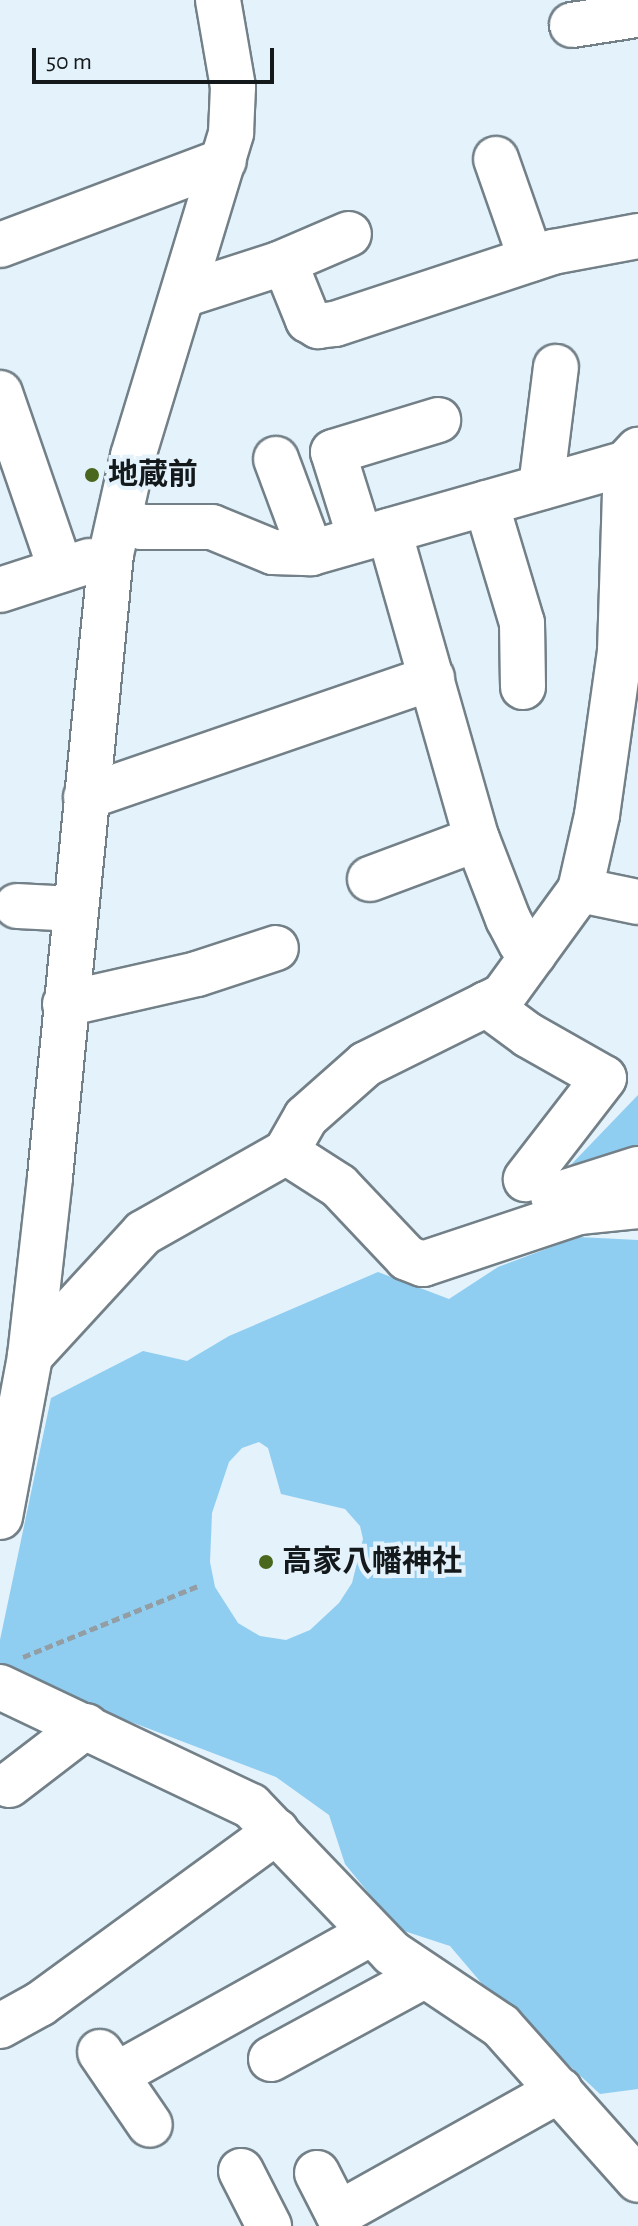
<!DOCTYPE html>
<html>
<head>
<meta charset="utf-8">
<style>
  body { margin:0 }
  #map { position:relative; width:638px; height:2226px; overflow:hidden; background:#e3f2fb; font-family:"Alegreya Sans","Noto Sans JP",sans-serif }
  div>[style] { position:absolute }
  .green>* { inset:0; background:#8fcdf1 }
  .path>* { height:5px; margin-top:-2.5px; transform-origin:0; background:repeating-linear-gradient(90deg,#929ea4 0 8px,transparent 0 12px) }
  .roads { filter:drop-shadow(2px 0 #738088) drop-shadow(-2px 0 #738088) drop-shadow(0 2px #738088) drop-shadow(0 -2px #738088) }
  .minor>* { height:44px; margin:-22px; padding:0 22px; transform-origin:22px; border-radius:22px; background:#fff }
  .dots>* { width:22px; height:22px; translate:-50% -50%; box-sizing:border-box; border:4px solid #e3f2fb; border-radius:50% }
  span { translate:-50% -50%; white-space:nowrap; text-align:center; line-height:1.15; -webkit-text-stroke:8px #e3f2fb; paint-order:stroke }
  .poi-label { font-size:30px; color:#14191c; font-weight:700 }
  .left { translate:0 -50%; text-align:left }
  .scale { position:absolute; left:32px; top:48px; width:242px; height:36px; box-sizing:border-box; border:4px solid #14191c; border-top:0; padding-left:10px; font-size:24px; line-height:28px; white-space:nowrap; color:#14191c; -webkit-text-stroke:6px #e3f2fb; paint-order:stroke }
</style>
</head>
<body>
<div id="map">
  <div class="green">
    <i style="clip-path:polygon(638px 1095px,638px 1154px,563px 1173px)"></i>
    <i style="clip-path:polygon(evenodd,578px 1237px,638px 1240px,638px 2089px,600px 2094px,484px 1986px,450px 1946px,398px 1929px,345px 1864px,329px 1815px,276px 1777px,0 1672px,0 1640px,51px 1398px,143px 1351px,187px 1361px,229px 1336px,378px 1272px,449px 1299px,498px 1267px,578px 1237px,259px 1442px,268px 1448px,281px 1494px,345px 1509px,360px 1526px,363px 1539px,352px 1583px,339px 1603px,310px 1630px,286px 1640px,260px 1636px,238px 1623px,215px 1587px,210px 1562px,212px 1513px,229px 1462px,242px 1448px,259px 1442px)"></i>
  </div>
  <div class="path">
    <i style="left:23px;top:1657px;width:191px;rotate:-22.1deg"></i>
  </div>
  <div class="roads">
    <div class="minor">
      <i style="left:572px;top:25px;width:65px;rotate:-8.9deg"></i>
      <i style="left:496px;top:159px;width:106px;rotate:70.7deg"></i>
      <i style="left:0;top:245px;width:239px;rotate:-20.6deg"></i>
      <i style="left:279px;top:264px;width:76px;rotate:-23.2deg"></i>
      <i style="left:183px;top:295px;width:101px;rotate:-17.9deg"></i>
      <i style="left:279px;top:264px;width:13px;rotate:42deg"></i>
      <i style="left:289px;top:273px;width:51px;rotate:68deg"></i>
      <i style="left:308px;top:320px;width:12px;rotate:31deg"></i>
      <i style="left:318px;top:326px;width:17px;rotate:-7deg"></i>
      <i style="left:335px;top:324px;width:230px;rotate:-18.3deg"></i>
      <i style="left:553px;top:252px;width:86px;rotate:-10.7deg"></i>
      <i style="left:0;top:393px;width:187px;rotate:71deg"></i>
      <i style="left:276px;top:459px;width:100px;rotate:69.6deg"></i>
      <i style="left:541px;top:487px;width:121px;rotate:-82.9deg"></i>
      <i style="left:486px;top:503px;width:125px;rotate:73.3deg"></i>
      <i style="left:522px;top:623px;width:64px;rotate:89.1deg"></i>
      <i style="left:121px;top:518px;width:22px;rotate:24deg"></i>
      <i style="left:141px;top:527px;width:71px"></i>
      <i style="left:212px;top:527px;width:66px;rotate:22.3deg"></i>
      <i style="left:273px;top:552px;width:38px;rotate:2deg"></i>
      <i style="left:311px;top:553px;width:328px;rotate:-15.9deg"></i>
      <i style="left:626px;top:463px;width:13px;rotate:18deg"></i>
      <i style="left:389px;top:531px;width:320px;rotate:74.1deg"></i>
      <i style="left:477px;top:839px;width:86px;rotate:68.8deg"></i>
      <i style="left:508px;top:919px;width:27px;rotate:62deg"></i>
      <i style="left:521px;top:943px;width:17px;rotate:40deg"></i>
      <i style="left:360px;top:538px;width:90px;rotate:-107.4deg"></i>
      <i style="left:333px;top:452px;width:110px;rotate:-16.9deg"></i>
      <i style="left:0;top:590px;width:94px;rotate:-18deg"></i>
      <i style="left:86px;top:797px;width:366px;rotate:-19deg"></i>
      <i style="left:370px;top:879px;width:114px;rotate:-20.5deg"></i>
      <i style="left:580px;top:890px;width:59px;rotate:11.7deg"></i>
      <i style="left:17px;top:906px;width:57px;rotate:3deg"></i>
      <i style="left:65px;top:1004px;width:135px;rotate:-12.8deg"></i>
      <i style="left:197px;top:974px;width:83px;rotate:-18.2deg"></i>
      <i style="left:486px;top:1004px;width:52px;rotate:36.4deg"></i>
      <i style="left:528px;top:1035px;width:87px;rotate:29.5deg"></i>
      <i style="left:604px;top:1078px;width:128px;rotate:127.7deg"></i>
      <i style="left:286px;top:1152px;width:63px;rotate:32.7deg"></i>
      <i style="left:339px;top:1186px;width:99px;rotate:46.6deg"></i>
      <i style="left:407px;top:1258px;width:17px;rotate:21deg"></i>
      <i style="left:423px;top:1264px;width:164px;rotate:-18.4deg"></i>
      <i style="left:579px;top:1212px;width:59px;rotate:-5.8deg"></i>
      <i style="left:553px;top:1196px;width:89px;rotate:-17.6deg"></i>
      <i style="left:30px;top:1356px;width:167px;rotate:-47.4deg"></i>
      <i style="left:143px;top:1233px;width:164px;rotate:-29.5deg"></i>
      <i style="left:286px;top:1152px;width:40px;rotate:-60.3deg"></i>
      <i style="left:306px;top:1117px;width:80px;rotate:-41.5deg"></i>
      <i style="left:366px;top:1064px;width:153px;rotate:-26.4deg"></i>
      <i style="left:503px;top:996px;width:131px;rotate:-54deg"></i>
      <i style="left:580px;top:890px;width:77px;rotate:-77.2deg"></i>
      <i style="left:597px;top:815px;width:166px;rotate:-82deg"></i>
      <i style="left:620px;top:651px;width:188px;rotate:-88.2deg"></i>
      <i style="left:626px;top:463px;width:18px;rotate:-47deg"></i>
      <i style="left:0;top:1517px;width:164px;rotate:-79.4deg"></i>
      <i style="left:30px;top:1356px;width:180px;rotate:-83.6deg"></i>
      <i style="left:50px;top:1177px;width:626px;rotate:-84.41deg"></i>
      <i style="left:111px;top:554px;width:100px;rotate:-77.3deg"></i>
      <i style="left:133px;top:456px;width:338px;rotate:-73.1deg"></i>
      <i style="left:231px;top:133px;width:46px;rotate:-87.5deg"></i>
      <i style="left:233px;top:87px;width:88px;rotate:-99.8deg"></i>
      <i style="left:0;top:1687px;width:278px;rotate:25.4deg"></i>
      <i style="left:251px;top:1806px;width:204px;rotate:46.2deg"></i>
      <i style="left:392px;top:1953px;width:131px;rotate:33.8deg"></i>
      <i style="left:501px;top:2026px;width:206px;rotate:48.3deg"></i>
      <i style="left:9px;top:1785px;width:97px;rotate:-37.5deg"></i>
      <i style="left:0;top:2026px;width:46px;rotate:-28.8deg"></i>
      <i style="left:40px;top:2004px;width:293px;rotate:-36.1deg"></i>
      <i style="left:100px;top:2052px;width:88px;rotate:55.6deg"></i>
      <i style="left:271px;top:2059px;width:174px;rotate:-28.5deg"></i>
      <i style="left:116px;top:2075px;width:292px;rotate:-29.1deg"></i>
      <i style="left:241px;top:2171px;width:62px;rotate:63deg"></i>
      <i style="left:317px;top:2173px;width:46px;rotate:62.9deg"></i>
      <i style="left:338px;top:2214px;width:254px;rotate:-29.2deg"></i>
    </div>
  </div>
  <div class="dots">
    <i style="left:92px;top:475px;background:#49681d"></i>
    <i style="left:266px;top:1562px;background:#49681d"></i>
  </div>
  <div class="poi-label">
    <span class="left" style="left:108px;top:475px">地蔵前</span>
    <span class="left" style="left:282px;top:1562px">高家八幡神社</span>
  </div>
  <div class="scale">50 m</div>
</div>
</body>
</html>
